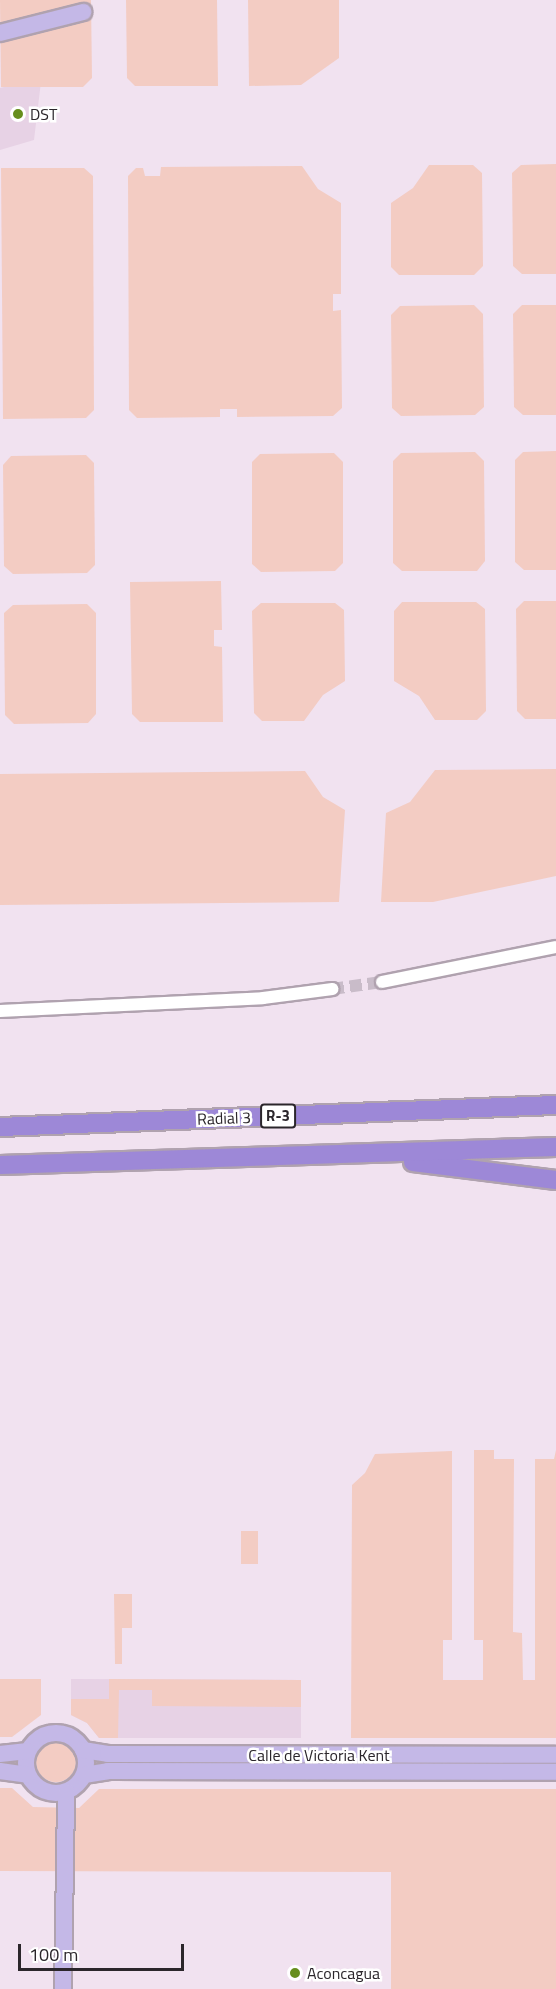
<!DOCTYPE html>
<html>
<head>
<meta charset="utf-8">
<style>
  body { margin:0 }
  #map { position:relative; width:556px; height:1989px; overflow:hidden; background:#f1e2f0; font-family:"Titillium Web",sans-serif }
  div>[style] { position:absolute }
  .built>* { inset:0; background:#e7d2e5 }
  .green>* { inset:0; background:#f3ccc3; transform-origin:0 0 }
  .round { border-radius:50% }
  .minor-tunnel>* { height:12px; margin-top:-6px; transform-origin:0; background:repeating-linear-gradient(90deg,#c9bcc9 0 12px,transparent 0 18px) }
  .roads { filter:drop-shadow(2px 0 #b0a2af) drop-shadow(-2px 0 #b0a2af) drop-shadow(0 2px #b0a2af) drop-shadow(0 -2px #b0a2af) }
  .minor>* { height:12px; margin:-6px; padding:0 6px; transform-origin:6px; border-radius:6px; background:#fff }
  .major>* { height:16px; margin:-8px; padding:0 8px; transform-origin:8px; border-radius:8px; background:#c4b8e7 }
  .major>.ring { margin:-8px; padding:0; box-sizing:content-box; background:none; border:16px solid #c4b8e7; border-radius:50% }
  .highway>* { height:18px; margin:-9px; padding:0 9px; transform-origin:9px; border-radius:9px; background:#9d88d7 }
  .dots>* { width:16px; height:16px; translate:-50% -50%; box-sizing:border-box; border:3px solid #fff; border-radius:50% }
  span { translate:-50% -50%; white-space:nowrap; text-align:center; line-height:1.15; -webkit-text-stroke:5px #fff; paint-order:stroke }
  .shield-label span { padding:2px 4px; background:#fff; border:2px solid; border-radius:4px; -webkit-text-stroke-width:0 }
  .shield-label { font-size:15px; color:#2b262b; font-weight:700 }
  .poi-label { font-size:16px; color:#2b262b }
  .left { translate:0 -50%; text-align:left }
  .street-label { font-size:16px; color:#2b262b }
  .scale { position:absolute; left:18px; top:1944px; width:166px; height:27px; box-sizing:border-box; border:3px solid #2b262b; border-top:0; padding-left:8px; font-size:18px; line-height:21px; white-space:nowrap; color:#2b262b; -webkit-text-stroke:4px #fff; paint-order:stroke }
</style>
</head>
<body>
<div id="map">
  <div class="built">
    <i style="clip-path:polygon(43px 65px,34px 140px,0 150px,0 88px,20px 83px)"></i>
    <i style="clip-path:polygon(71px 1679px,301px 1680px,301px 1738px,99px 1738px,87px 1723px,71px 1715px)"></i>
  </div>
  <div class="green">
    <i style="clip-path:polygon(0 0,91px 0,92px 78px,83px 87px,1px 87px)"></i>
    <i style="clip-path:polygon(126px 0,217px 0,218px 86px,135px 86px,127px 78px)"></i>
    <i style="clip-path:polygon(248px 0,339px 0,339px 58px,301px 85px,249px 86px)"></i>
    <i style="clip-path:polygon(556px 164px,556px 274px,522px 274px,513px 266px,512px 173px,521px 165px)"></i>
    <i style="clip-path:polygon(429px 165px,473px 165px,482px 173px,483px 266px,474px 275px,399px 275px,391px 267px,391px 203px,413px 188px)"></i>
    <i style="clip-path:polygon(302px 166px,318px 189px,341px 203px,341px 294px,333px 294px,333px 311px,341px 310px,342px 408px,333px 416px,237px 417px,237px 409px,220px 409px,220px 417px,137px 418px,129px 410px,128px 176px,136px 168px,143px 168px,145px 176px,160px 176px,161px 167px)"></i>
    <i style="clip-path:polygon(84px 168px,93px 176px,94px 410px,86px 418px,3px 419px,1px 168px)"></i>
    <i style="clip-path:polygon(474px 305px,483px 314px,484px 407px,475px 415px,401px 416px,392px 408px,391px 315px,400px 306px)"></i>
    <i style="clip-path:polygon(522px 305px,556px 305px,556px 415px,523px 415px,514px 407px,513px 314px)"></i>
    <i style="clip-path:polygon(556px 451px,556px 570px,524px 570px,515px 562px,515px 460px,523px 452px)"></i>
    <i style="clip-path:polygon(475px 452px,484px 461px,485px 561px,477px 571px,402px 571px,393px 563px,393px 461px,401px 453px)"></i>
    <i style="clip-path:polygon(334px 453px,343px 462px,343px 563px,335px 571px,261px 572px,252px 564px,252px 462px,260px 454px)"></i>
    <i style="clip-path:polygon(86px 455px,94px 463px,95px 565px,87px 573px,13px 574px,4px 566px,3px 465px,11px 456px)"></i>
    <i style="clip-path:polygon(221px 581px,222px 630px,214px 630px,214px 646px,222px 647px,223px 722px,140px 722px,132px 714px,130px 582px)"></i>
    <i style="clip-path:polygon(524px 601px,556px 601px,556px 719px,525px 719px,517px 711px,516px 609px)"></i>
    <i style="clip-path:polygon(402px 602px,476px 602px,485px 609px,486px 711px,477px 720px,435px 720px,419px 696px,394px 681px,394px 611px)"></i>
    <i style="clip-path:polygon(261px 603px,335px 603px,344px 610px,345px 681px,323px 695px,304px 721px,262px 721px,254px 713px,252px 611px)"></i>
    <i style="clip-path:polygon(87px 604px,96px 613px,96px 714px,88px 723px,14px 724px,5px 715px,4px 613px,13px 605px)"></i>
    <i style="clip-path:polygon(556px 769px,556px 876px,433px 902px,381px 902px,386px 813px,410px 802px,435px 770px)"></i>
    <i style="clip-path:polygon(305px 771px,323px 797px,345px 810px,339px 902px,0 905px,0 774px)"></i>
    <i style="clip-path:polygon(474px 1450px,494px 1450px,494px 1459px,514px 1459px,513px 1632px,522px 1633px,523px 1680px,535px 1680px,535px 1459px,554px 1459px,556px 1450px,556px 1738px,351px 1738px,352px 1485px,365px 1473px,375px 1454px,452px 1451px,452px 1640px,443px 1640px,443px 1680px,483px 1680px,483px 1640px,474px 1640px)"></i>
    <i style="left:241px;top:1531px;width:17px;height:33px"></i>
    <i style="clip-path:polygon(114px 1594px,132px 1594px,132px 1628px,122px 1628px,122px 1664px,115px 1664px)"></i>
    <i style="clip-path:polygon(0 1679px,41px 1679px,41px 1715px,12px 1737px,0 1737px)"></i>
    <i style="clip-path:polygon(109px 1679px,301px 1680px,301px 1707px,152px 1706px,152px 1690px,119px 1690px,118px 1738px,99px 1738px,87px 1723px,71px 1715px,71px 1699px,109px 1699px)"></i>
    <i class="round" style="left:36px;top:1742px;width:40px;height:40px"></i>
    <i style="clip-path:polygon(0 1788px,12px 1788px,33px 1807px,79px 1808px,99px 1789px,556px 1789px,556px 1989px,391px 1989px,391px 1872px,0 1871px)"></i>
  </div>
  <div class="minor-tunnel">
    <i style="left:332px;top:989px;width:50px;rotate:-8deg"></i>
  </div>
  <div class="roads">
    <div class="minor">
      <i style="left:382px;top:982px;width:177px;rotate:-11.4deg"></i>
      <i style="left:0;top:1011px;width:263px;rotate:-2.8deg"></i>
      <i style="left:263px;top:998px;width:70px;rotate:-7.4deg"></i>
    </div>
    <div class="major">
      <i style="left:0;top:33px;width:86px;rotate:-14.2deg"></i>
      <i class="ring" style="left:26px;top:1733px;width:44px;height:44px"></i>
      <i style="left:83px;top:1750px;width:25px;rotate:9deg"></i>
      <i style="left:108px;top:1754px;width:448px;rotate:0.1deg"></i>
      <i style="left:0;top:1754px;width:28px;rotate:-6deg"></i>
      <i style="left:0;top:1771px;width:28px;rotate:8deg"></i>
      <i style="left:84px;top:1775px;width:24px;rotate:-9deg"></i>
      <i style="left:108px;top:1771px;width:448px;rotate:0.1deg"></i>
      <i style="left:63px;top:1989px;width:197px;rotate:-89.1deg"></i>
    </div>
    <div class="highway">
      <i style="left:0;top:1127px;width:556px;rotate:-2.27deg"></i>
      <i style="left:413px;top:1162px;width:144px;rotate:7.2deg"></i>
      <i style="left:0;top:1165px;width:556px;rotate:-1.85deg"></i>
    </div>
  </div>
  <div class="dots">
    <i style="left:18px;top:114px;background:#668e1d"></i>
    <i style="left:295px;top:1973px;background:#668e1d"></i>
  </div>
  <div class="shield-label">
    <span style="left:278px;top:1116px">R-3</span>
  </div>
  <div class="poi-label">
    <span class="left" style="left:30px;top:114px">DST</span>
    <span class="left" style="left:307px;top:1973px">Aconcagua</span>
  </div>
  <div class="street-label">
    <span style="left:224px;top:1118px;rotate:-2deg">Radial 3</span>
    <span style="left:319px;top:1755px">Calle de Victoria Kent</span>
  </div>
  <div class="scale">100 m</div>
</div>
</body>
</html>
